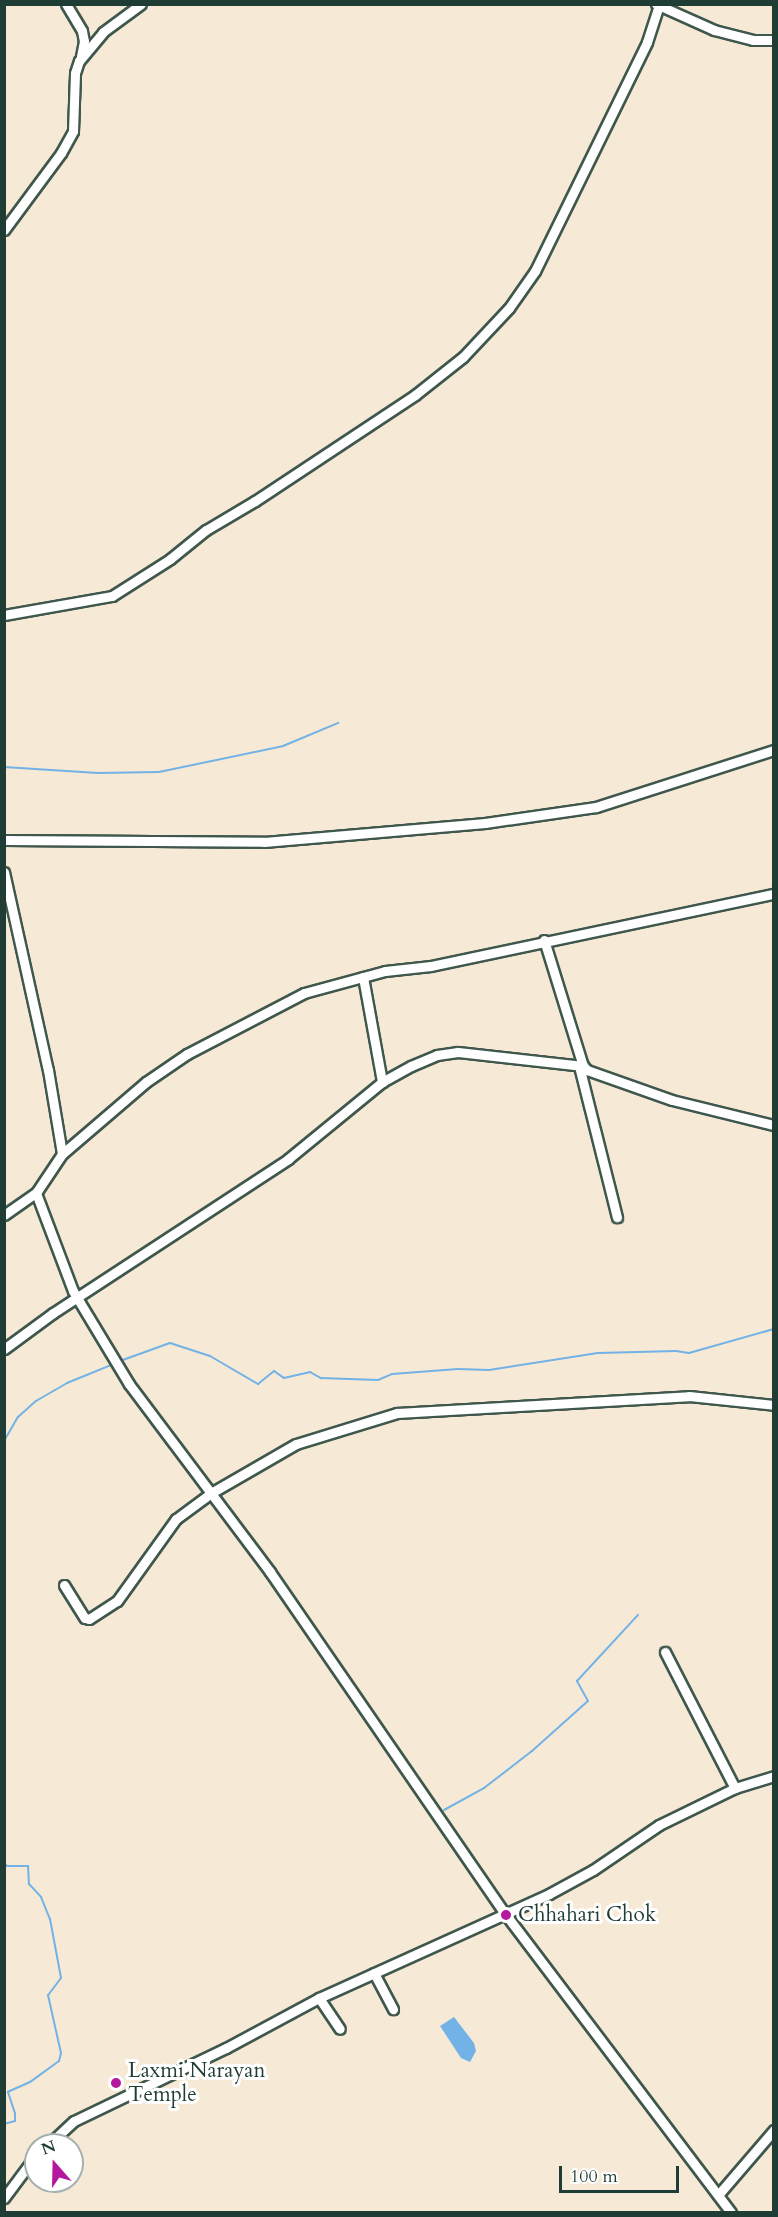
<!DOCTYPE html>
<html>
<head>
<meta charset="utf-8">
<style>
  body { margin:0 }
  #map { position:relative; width:778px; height:2217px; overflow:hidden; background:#f6ead6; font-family:Cardo,serif }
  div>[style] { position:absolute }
  .water>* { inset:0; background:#72b2e6 }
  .stream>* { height:2px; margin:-1px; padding:0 1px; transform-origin:1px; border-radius:1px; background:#72b2e6 }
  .roads { filter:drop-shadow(2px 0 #3f574c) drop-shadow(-2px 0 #3f574c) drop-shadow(0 2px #3f574c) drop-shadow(0 -2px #3f574c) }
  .minor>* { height:9px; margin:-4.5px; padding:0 4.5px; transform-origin:4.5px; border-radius:4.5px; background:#fff }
  .dots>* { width:16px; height:16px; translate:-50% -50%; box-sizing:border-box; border:3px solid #fff; border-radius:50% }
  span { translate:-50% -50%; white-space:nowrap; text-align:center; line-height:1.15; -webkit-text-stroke:6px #fff; paint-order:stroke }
  .poi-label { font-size:21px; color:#1f3d34 }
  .left { translate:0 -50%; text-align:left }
  .frame { position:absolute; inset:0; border:6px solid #1f3d34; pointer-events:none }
  .north { position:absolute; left:24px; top:2133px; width:60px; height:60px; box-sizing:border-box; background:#fff; border:2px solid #a5b1ae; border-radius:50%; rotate:340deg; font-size:16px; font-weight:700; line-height:24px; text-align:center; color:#1f3d34 }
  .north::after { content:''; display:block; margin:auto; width:21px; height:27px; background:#b5179e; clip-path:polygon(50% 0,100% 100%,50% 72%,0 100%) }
  .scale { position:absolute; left:559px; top:2166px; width:120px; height:27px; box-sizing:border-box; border:3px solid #1f3d34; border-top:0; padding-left:8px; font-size:18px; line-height:21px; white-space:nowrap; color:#1f3d34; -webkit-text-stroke:4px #fff; paint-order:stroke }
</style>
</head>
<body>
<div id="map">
  <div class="water">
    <i style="clip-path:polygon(454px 2017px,474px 2043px,476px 2051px,470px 2062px,461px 2058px,440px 2026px)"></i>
  </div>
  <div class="stream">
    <i style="left:4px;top:767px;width:94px;rotate:3.7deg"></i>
    <i style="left:98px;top:773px;width:61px;rotate:-0.9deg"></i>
    <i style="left:159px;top:772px;width:127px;rotate:-11.8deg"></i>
    <i style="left:283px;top:746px;width:60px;rotate:-22.7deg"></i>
    <i style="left:120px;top:1361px;width:53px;rotate:-19.8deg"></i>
    <i style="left:170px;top:1343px;width:42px;rotate:18deg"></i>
    <i style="left:210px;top:1356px;width:56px;rotate:30.3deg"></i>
    <i style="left:258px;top:1384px;width:21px;rotate:-39deg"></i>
    <i style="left:274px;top:1371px;width:12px;rotate:35deg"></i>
    <i style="left:284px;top:1378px;width:27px;rotate:-13deg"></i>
    <i style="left:310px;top:1372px;width:13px;rotate:29deg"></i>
    <i style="left:321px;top:1378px;width:57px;rotate:2deg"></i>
    <i style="left:378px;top:1380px;width:15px;rotate:-23deg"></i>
    <i style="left:392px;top:1374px;width:66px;rotate:-4.3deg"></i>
    <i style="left:458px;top:1369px;width:31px;rotate:2deg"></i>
    <i style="left:489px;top:1370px;width:110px;rotate:-8.9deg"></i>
    <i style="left:598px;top:1353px;width:78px;rotate:-1.5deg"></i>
    <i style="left:676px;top:1351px;width:13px;rotate:9deg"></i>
    <i style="left:689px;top:1353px;width:88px;rotate:-15.8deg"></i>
    <i style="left:4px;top:1441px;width:28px;rotate:-60deg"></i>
    <i style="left:18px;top:1417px;width:24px;rotate:-42deg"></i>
    <i style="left:36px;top:1401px;width:36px;rotate:-30deg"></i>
    <i style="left:67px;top:1383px;width:48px;rotate:-22.2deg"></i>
    <i style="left:444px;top:1810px;width:46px;rotate:-28.8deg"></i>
    <i style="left:484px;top:1788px;width:61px;rotate:-37.6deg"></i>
    <i style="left:532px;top:1751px;width:75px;rotate:-41.8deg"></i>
    <i style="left:588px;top:1701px;width:23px;rotate:-119deg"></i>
    <i style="left:577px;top:1681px;width:90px;rotate:-47.3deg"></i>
    <i style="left:4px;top:1863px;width:4px;rotate:45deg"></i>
    <i style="left:7px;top:1866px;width:21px"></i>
    <i style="left:28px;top:1866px;width:18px;rotate:87deg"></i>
    <i style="left:29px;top:1884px;width:18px;rotate:47deg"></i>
    <i style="left:41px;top:1897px;width:24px;rotate:68deg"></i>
    <i style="left:50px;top:1919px;width:60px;rotate:79.4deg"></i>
    <i style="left:61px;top:1978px;width:21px;rotate:127deg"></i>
    <i style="left:48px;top:1995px;width:59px;rotate:77.4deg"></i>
    <i style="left:61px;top:2053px;width:8px;rotate:104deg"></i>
    <i style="left:59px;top:2061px;width:36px;rotate:144deg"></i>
    <i style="left:30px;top:2082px;width:24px;rotate:156deg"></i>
    <i style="left:8px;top:2092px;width:22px;rotate:72deg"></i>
    <i style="left:15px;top:2113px;width:8px;rotate:90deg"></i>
    <i style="left:15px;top:2121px;width:11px;rotate:165deg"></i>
  </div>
  <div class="roads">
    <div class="minor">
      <i style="left:66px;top:4px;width:31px;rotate:59deg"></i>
      <i style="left:82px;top:31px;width:10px;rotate:79deg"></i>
      <i style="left:84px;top:41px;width:16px;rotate:101deg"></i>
      <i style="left:656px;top:4px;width:64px;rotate:24.1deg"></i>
      <i style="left:714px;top:30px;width:40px;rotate:14.4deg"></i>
      <i style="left:753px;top:40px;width:21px"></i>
      <i style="left:4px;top:230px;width:96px;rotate:-53.5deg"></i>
      <i style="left:61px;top:153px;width:25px;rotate:-61deg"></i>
      <i style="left:73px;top:131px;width:58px;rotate:-88deg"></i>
      <i style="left:75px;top:73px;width:13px;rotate:-72deg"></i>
      <i style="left:79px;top:61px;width:38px;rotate:-50deg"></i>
      <i style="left:103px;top:32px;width:47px;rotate:-36.4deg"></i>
      <i style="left:4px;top:615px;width:110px;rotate:-10deg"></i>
      <i style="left:112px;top:596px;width:69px;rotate:-32.5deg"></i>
      <i style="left:170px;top:559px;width:46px;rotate:-38.9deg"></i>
      <i style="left:206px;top:530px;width:57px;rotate:-30.6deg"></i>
      <i style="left:255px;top:501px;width:192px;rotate:-33.5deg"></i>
      <i style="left:415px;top:395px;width:61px;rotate:-38.4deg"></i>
      <i style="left:463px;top:357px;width:67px;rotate:-46.8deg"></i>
      <i style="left:509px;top:308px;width:45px;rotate:-54.9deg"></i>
      <i style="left:535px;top:271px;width:255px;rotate:-63.9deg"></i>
      <i style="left:647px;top:42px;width:40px;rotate:-72deg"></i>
      <i style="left:4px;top:840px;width:260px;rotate:0.4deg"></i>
      <i style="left:264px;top:842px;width:222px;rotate:-4.9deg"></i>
      <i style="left:485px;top:823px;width:112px;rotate:-8.2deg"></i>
      <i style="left:596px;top:807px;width:187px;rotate:-17.8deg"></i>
      <i style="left:4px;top:872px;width:203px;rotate:77.5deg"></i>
      <i style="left:48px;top:1070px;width:85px;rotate:80.5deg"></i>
      <i style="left:62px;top:1154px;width:47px;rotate:123.7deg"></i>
      <i style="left:36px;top:1193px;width:105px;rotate:69.3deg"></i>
      <i style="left:73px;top:1291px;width:109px;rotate:58.9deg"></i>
      <i style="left:129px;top:1384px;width:235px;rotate:53.1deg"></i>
      <i style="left:270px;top:1572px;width:416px;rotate:55.5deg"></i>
      <i style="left:506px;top:1915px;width:373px;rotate:52.9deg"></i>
      <i style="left:544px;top:940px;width:132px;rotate:72.8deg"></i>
      <i style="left:583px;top:1066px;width:6px;rotate:45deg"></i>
      <i style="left:587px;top:1070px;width:90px;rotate:19.4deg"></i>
      <i style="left:672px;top:1100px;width:105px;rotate:13.8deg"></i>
      <i style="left:363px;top:977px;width:107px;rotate:79.7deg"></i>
      <i style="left:579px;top:1066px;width:156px;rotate:75.9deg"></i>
      <i style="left:62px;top:1154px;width:111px;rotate:-40.6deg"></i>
      <i style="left:146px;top:1082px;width:50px;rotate:-34.3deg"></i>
      <i style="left:187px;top:1054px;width:132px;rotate:-27.5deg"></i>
      <i style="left:304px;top:993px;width:84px;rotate:-15.2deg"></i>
      <i style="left:385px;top:971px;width:46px;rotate:-6.2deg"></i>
      <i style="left:431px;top:966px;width:350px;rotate:-11.9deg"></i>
      <i style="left:4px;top:1215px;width:39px;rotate:-35deg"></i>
      <i style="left:4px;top:1349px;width:61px;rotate:-36.3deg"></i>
      <i style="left:53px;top:1313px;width:281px;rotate:-33.2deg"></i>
      <i style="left:288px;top:1159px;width:122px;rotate:-39.3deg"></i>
      <i style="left:382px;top:1082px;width:33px;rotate:-29deg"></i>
      <i style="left:411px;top:1066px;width:28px;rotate:-23deg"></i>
      <i style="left:437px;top:1055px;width:21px;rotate:-8deg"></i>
      <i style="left:458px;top:1052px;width:126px;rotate:6.4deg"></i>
      <i style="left:64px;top:1585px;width:39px;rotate:58deg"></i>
      <i style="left:85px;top:1618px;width:4px;rotate:14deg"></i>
      <i style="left:89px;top:1619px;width:33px;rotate:-33deg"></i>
      <i style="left:117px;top:1601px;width:101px;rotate:-54.3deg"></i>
      <i style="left:176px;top:1519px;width:44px;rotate:-36.6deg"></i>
      <i style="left:211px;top:1493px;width:98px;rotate:-30deg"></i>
      <i style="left:296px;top:1444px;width:106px;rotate:-17.1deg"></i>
      <i style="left:397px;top:1413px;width:292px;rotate:-3.3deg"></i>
      <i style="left:689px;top:1396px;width:85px;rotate:6deg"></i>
      <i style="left:665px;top:1652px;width:153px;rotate:62.8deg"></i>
      <i style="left:374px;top:1973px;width:41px;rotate:62.2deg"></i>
      <i style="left:319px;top:1998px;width:37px;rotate:56deg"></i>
      <i style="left:48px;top:2145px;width:35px;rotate:-43deg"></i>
      <i style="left:74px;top:2121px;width:169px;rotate:-25.7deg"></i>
      <i style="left:226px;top:2048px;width:106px;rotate:-28.3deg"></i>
      <i style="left:319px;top:1998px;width:252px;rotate:-24.3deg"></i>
      <i style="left:549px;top:1894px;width:50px;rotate:-28.6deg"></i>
      <i style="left:593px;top:1870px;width:80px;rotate:-34.3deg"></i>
      <i style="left:659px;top:1825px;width:85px;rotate:-26deg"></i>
      <i style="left:735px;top:1788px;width:41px;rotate:-17.1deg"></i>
      <i style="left:718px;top:2195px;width:86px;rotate:-49.3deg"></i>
      <i style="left:4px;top:2198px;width:54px;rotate:-53.3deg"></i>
    </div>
  </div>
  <div class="dots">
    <i style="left:506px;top:1915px;background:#b5179e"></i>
    <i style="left:116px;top:2083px;background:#b5179e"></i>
  </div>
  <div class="poi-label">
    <span class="left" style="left:518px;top:1915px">Chhahari Chok</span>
    <span class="left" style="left:128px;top:2083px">Laxmi Narayan<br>Temple</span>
  </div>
  <div class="frame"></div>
  <div class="north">N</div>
  <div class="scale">100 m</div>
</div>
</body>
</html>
